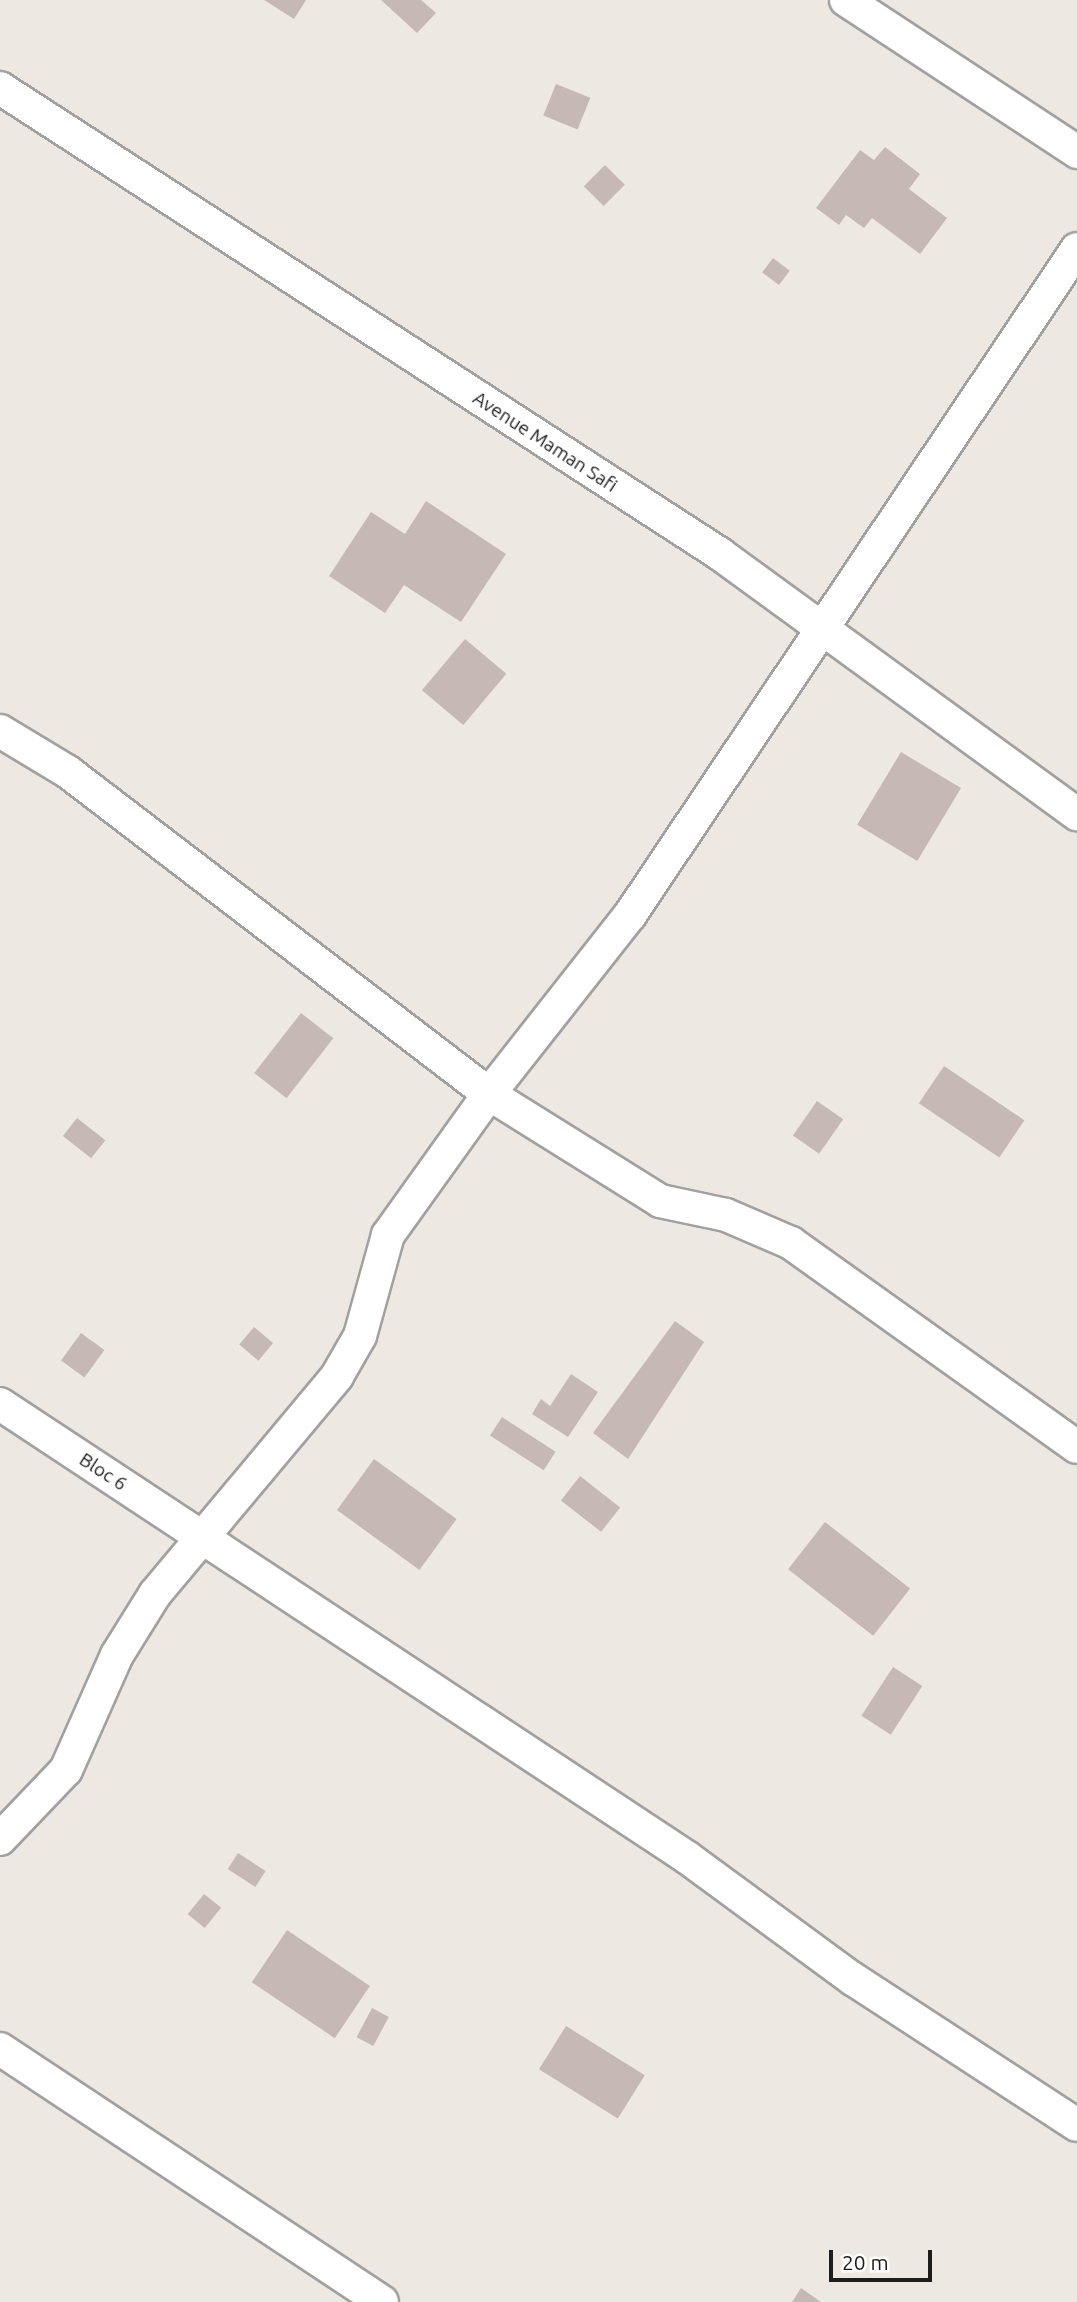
<!DOCTYPE html>
<html>
<head>
<meta charset="utf-8">
<style>
  body { margin:0 }
  #map { position:relative; width:1077px; height:2302px; overflow:hidden; background:#eee8e2; font-family:Ubuntu,sans-serif }
  div>[style] { position:absolute }
  .building>* { inset:0; background:#c6b9b5; transform-origin:0 0 }
  .roads { filter:drop-shadow(2px 0 #a1a1a1) drop-shadow(-2px 0 #a1a1a1) drop-shadow(0 2px #a1a1a1) drop-shadow(0 -2px #a1a1a1) }
  .minor>* { height:32px; margin:-16px; padding:0 16px; transform-origin:16px; border-radius:16px; background:#fff }
  span { translate:-50% -50%; white-space:nowrap; text-align:center; line-height:1.15; -webkit-text-stroke:5px #fff; paint-order:stroke }
  .street-label { font-size:19px; color:#1d1d1d }
  .scale { position:absolute; left:829px; top:2250px; width:103px; height:32px; box-sizing:border-box; border:4px solid #1d1d1d; border-top:0; padding-left:9px; font-size:21px; line-height:24px; white-space:nowrap; color:#1d1d1d; -webkit-text-stroke:5px #fff; paint-order:stroke }
</style>
</head>
<body>
<div id="map">
  <div class="building">
    <i style="clip-path:polygon(264px 0,306px 0,294px 19px)"></i>
    <i style="clip-path:polygon(381px 0,421px 0,436px 13px,417px 33px)"></i>
    <i style="left:556px;top:84px;width:37px;height:34px;rotate:22deg"></i>
    <i style="clip-path:polygon(885px 147px,920px 174px,909px 189px,947px 218px,920px 254px,872px 218px,864px 228px,846px 215px,839px 225px,816px 208px,860px 150px,874px 160px)"></i>
    <i style="left:605px;top:165px;width:28px;height:30px;rotate:45deg"></i>
    <i style="left:773px;top:258px;width:21px;height:18px;rotate:37deg"></i>
    <i style="clip-path:polygon(426px 501px,506px 554px,461px 622px,404px 585px,385px 613px,329px 576px,371px 512px,405px 534px)"></i>
    <i style="left:465px;top:639px;width:54px;height:67px;rotate:40deg"></i>
    <i style="left:901px;top:752px;width:70px;height:85px;rotate:31deg"></i>
    <i style="left:301px;top:1013px;width:41px;height:76px;rotate:38deg"></i>
    <i style="left:944px;top:1066px;width:97px;height:45px;rotate:34deg"></i>
    <i style="left:817px;top:1101px;width:32px;height:42px;rotate:35deg"></i>
    <i style="left:77px;top:1118px;width:36px;height:23px;rotate:38deg"></i>
    <i style="clip-path:polygon(675px 1321px,704px 1342px,628px 1459px,593px 1433px)"></i>
    <i style="left:254px;top:1327px;width:25px;height:23px;rotate:40deg"></i>
    <i style="left:81px;top:1333px;width:29px;height:34px;rotate:36deg"></i>
    <i style="clip-path:polygon(571px 1374px,598px 1392px,568px 1437px,532px 1414px,541px 1399px,550px 1406px)"></i>
    <i style="left:502px;top:1417px;width:64px;height:22px;rotate:33deg"></i>
    <i style="left:374px;top:1459px;width:102px;height:63px;rotate:36deg"></i>
    <i style="left:580px;top:1476px;width:51px;height:31px;rotate:38deg"></i>
    <i style="left:825px;top:1522px;width:108px;height:60px;rotate:38deg"></i>
    <i style="left:893px;top:1667px;width:35px;height:58px;rotate:33deg"></i>
    <i style="left:238px;top:1853px;width:33px;height:19px;rotate:33deg"></i>
    <i style="left:204px;top:1894px;width:22px;height:26px;rotate:39deg"></i>
    <i style="left:287px;top:1930px;width:100px;height:63px;rotate:34deg"></i>
    <i style="left:372px;top:2008px;width:19px;height:33px;rotate:28deg"></i>
    <i style="left:566px;top:2026px;width:93px;height:51px;rotate:32deg"></i>
    <i style="clip-path:polygon(801px 2288px,821px 2302px,792px 2302px)"></i>
  </div>
  <div class="roads">
    <div class="minor">
      <i style="left:846px;top:0;width:277px;rotate:33.3deg"></i>
      <i style="left:0;top:88px;width:858px;rotate:32.91deg"></i>
      <i style="left:720px;top:554px;width:442px;rotate:36.1deg"></i>
      <i style="left:0;top:731px;width:79px;rotate:31.1deg"></i>
      <i style="left:68px;top:772px;width:530px;rotate:37.41deg"></i>
      <i style="left:489px;top:1094px;width:202px;rotate:32deg"></i>
      <i style="left:660px;top:1201px;width:67px;rotate:12deg"></i>
      <i style="left:726px;top:1215px;width:71px;rotate:23.3deg"></i>
      <i style="left:791px;top:1243px;width:351px;rotate:35.5deg"></i>
      <i style="left:0;top:1404px;width:824px;rotate:33.42deg"></i>
      <i style="left:688px;top:1858px;width:205px;rotate:36.3deg"></i>
      <i style="left:853px;top:1979px;width:267px;rotate:33.1deg"></i>
      <i style="left:0;top:1839px;width:95px;rotate:-46.3deg"></i>
      <i style="left:66px;top:1770px;width:126px;rotate:-66.1deg"></i>
      <i style="left:117px;top:1655px;width:72px;rotate:-58.1deg"></i>
      <i style="left:155px;top:1594px;width:284px;rotate:-50.1deg"></i>
      <i style="left:337px;top:1376px;width:46px;rotate:-60.1deg"></i>
      <i style="left:360px;top:1336px;width:105px;rotate:-74.5deg"></i>
      <i style="left:388px;top:1235px;width:173px;rotate:-54.4deg"></i>
      <i style="left:489px;top:1094px;width:228px;rotate:-51.8deg"></i>
      <i style="left:630px;top:915px;width:802px;rotate:-56.13deg"></i>
      <i style="left:0;top:2049px;width:458px;rotate:33.5deg"></i>
    </div>
  </div>
  <div class="street-label">
    <span style="left:545px;top:442px;rotate:33deg">Avenue Maman Safi</span>
    <span style="left:103px;top:1472px;rotate:33deg">Bloc 6</span>
  </div>
  <div class="scale">20 m</div>
</div>
</body>
</html>
